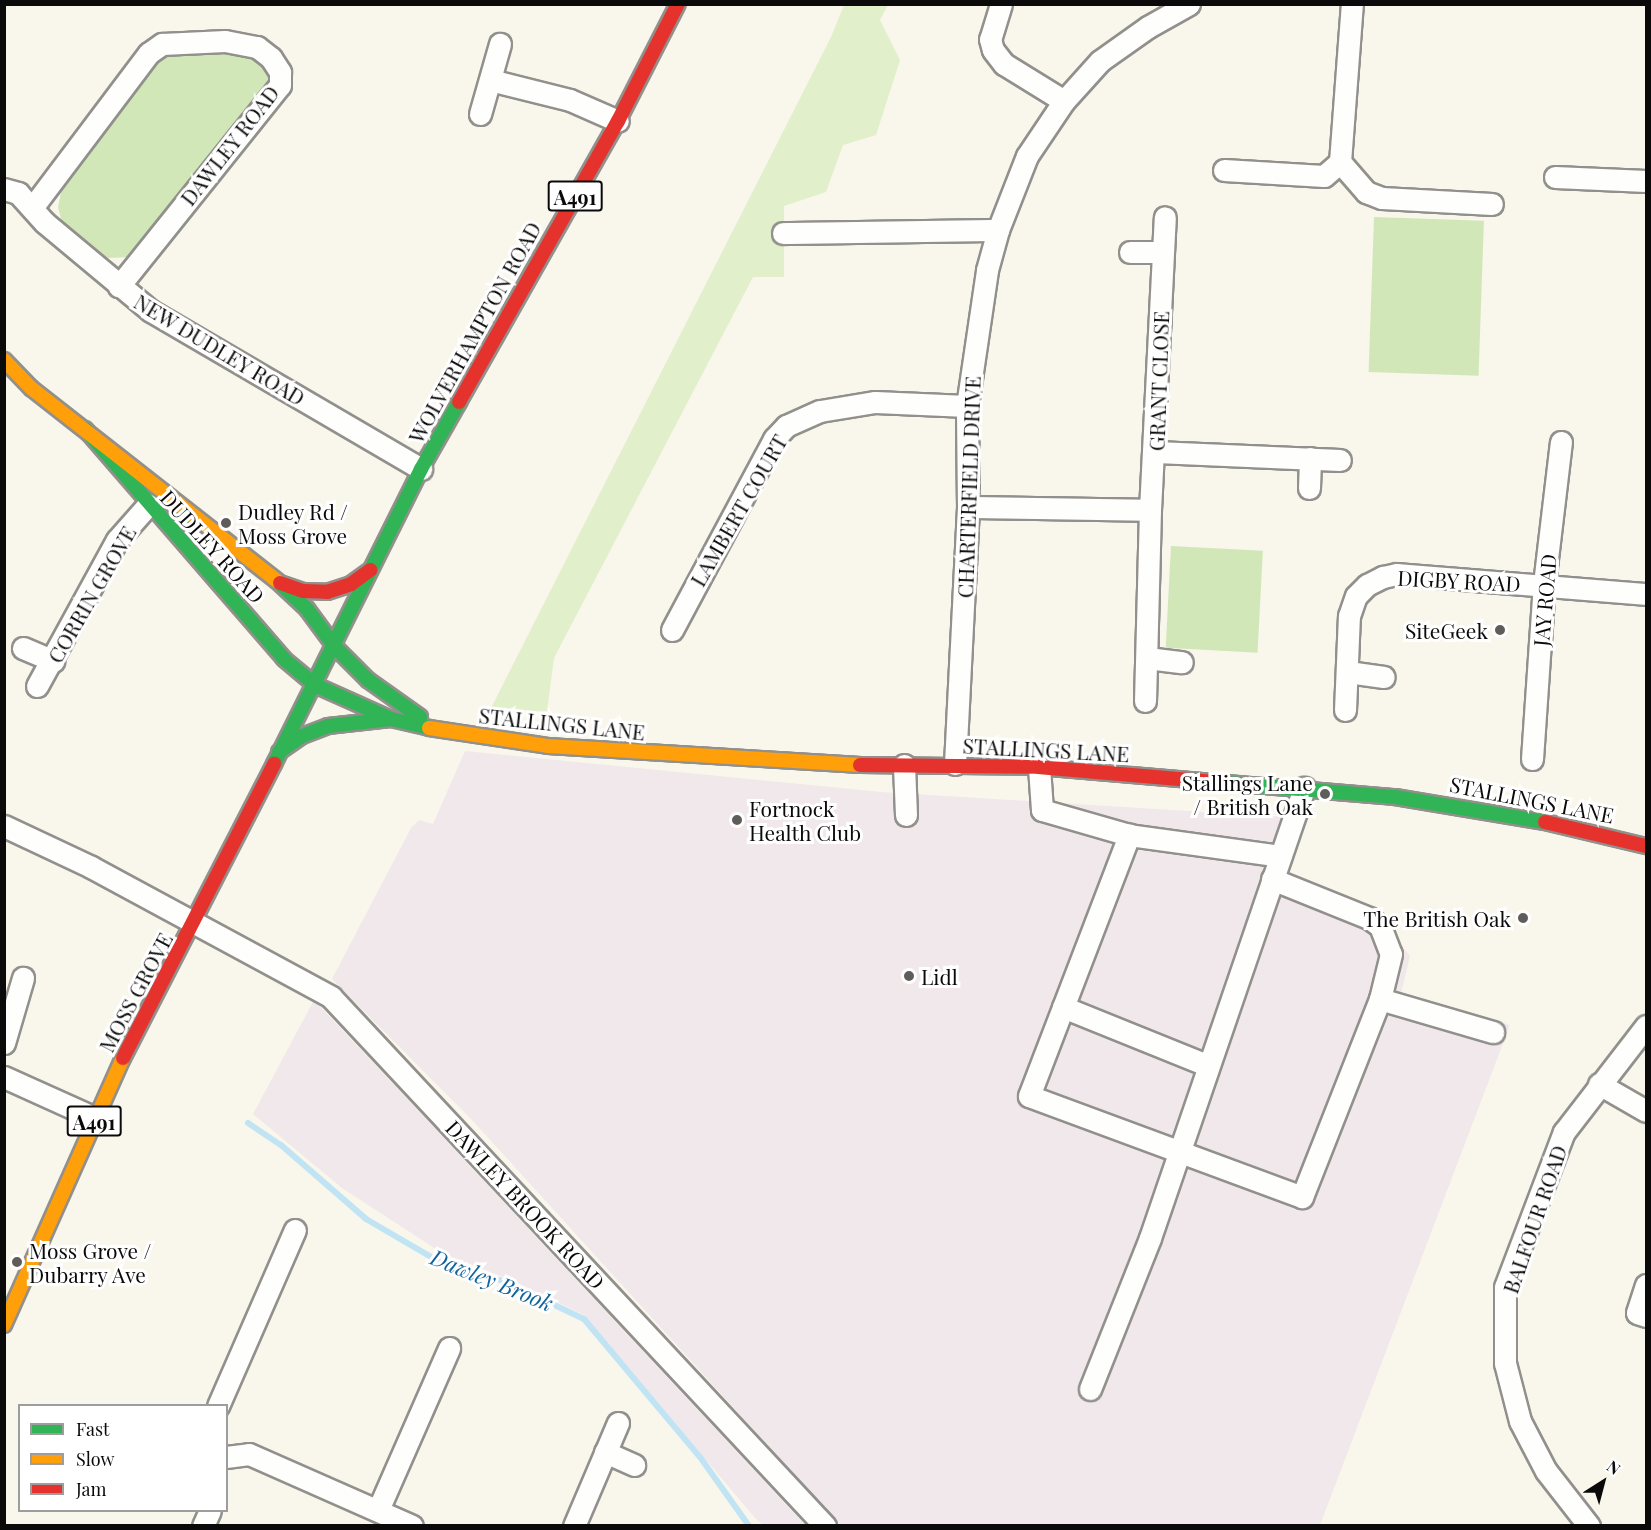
<!DOCTYPE html>
<html>
<head>
<meta charset="utf-8">
<style>
  body { margin:0 }
  #map { position:relative; width:1651px; height:1530px; overflow:hidden; background:#f9f6ec; font-family:"Playfair Display",serif }
  div>[style] { position:absolute }
  .industrial>* { inset:0; background:#f0e8eb }
  .green>* { inset:0; background:#e2efcb }
  .forest>* { inset:0; background:#d2e7b8; transform-origin:0 0 }
  .stream>* { height:6px; margin:-3px; padding:0 3px; transform-origin:3px; border-radius:3px; background:#c1e4f4 }
  .roads { filter:drop-shadow(2px 0 #92908c) drop-shadow(-2px 0 #92908c) drop-shadow(0 2px #92908c) drop-shadow(0 -2px #92908c) }
  .street>* { height:21px; margin:-10.5px; padding:0 10.5px; transform-origin:10.5px; border-radius:10.5px; background:#fefefc }
  .fast>* { height:14px; margin:-7px; padding:0 7px; transform-origin:7px; border-radius:7px; background:#30b455 }
  .slow>* { height:14px; margin:-7px; padding:0 7px; transform-origin:7px; border-radius:7px; background:#ff9f0a }
  .jam>* { height:14px; margin:-7px; padding:0 7px; transform-origin:7px; border-radius:7px; background:#e5322d }
  .dots>* { width:16px; height:16px; translate:-50% -50%; box-sizing:border-box; border:3px solid #fff; border-radius:50% }
  span { translate:-50% -50%; white-space:nowrap; text-align:center; line-height:1.15; -webkit-text-stroke:6px #fff; paint-order:stroke }
  .shield-label span { padding:2px 4px; background:#fff; border:2px solid; border-radius:4px; -webkit-text-stroke-width:0 }
  .shield-label { font-size:20px; color:#0a0a0a; font-weight:700 }
  .street-label { font-size:21px; color:#0a0a0a }
  .poi-label { font-size:21px; color:#0a0a0a }
  .left { translate:0 -50%; text-align:left }
  .right { translate:-100% -50%; text-align:right }
  .water-label { font-size:22px; color:#10649e; font-style:italic }
  .frame { position:absolute; inset:0; border:6px solid #0a0a0a; pointer-events:none }
  .legend { position:absolute; left:18px; top:1404px; width:210px; height:108px; box-sizing:border-box; background:#fff; border:2px solid #9d9d9d; margin:0; padding:8px 10px; list-style:none; font-size:18px; color:#0a0a0a }
  .legend li { display:flex; align-items:center; gap:12px; height:30px }
  .legend b { width:30px; border:2px solid #9d9d9d }
  .north { position:absolute; left:1573px; top:1452px; width:60px; height:60px; -webkit-text-stroke:4px #fff; paint-order:stroke; rotate:36deg; font-size:16px; font-weight:700; line-height:24px; text-align:center; color:#0a0a0a }
  .north::after { content:''; display:block; margin:auto; width:21px; height:27px; background:#0a0a0a; clip-path:polygon(50% 0,100% 100%,50% 72%,0 100%) }
</style>
</head>
<body>
<div id="map">
  <div class="industrial">
    <i style="clip-path:polygon(465px 751px,881px 792px,1302px 818px,1288px 873px,1379px 917px,1410px 956px,1401px 994px,1510px 1025px,1320px 1525px,841px 1526px,473px 1121px,332px 979px,411px 828px,419px 820px,433px 824px)"></i>
    <i style="clip-path:polygon(314px 1000px,413px 1105px,805px 1525px,763px 1525px,755px 1518px,584px 1315px,514px 1281px,442px 1253px,342px 1188px,253px 1114px)"></i>
  </div>
  <div class="green">
    <i style="clip-path:polygon(844px 5px,888px 5px,880px 20px,900px 60px,876px 135px,843px 145px,826px 192px,784px 206px,784px 277px,753px 277px,554px 658px,547px 711px,488px 714px,831px 37px)"></i>
  </div>
  <div class="forest">
    <i style="clip-path:polygon(239px 50px,269px 63px,270px 83px,133px 257px,107px 258px,83px 245px,62px 223px,58px 207px,63px 183px,145px 75px,163px 53px)"></i>
    <i style="left:1374px;top:217px;width:110px;height:155px;rotate:2deg"></i>
    <i style="left:1171px;top:546px;width:92px;height:102px;rotate:3deg"></i>
  </div>
  <div class="stream">
    <i style="left:248px;top:1123px;width:40px;rotate:34deg"></i>
    <i style="left:281px;top:1145px;width:113px;rotate:41deg"></i>
    <i style="left:366px;top:1219px;width:99px;rotate:30.2deg"></i>
    <i style="left:452px;top:1269px;width:53px;rotate:13deg"></i>
    <i style="left:504px;top:1281px;width:89px;rotate:25.4deg"></i>
    <i style="left:584px;top:1319px;width:180px;rotate:50deg"></i>
    <i style="left:700px;top:1457px;width:85px;rotate:54.6deg"></i>
  </div>
  <div class="roads">
    <div class="street">
      <i style="left:1001px;top:4px;width:37px;rotate:107deg"></i>
      <i style="left:990px;top:39px;width:11px;rotate:75deg"></i>
      <i style="left:993px;top:50px;width:18px;rotate:52deg"></i>
      <i style="left:1004px;top:64px;width:70px;rotate:31.7deg"></i>
      <i style="left:490px;top:80px;width:82px;rotate:14deg"></i>
      <i style="left:570px;top:100px;width:52px;rotate:23.6deg"></i>
      <i style="left:480px;top:114px;width:73px;rotate:-74.1deg"></i>
      <i style="left:1340px;top:162px;width:158px;rotate:-85.7deg"></i>
      <i style="left:1224px;top:170px;width:100px;rotate:3.4deg"></i>
      <i style="left:1324px;top:176px;width:21px;rotate:-41deg"></i>
      <i style="left:1340px;top:162px;width:40px;rotate:49deg"></i>
      <i style="left:1366px;top:192px;width:17px;rotate:21deg"></i>
      <i style="left:1382px;top:198px;width:110px;rotate:3.1deg"></i>
      <i style="left:1555px;top:177px;width:91px;rotate:2.5deg"></i>
      <i style="left:4px;top:189px;width:15px;rotate:16deg"></i>
      <i style="left:18px;top:193px;width:39px;rotate:48deg"></i>
      <i style="left:44px;top:222px;width:139px;rotate:39.8deg"></i>
      <i style="left:151px;top:311px;width:313px;rotate:30.3deg"></i>
      <i style="left:32px;top:208px;width:194px;rotate:-53deg"></i>
      <i style="left:149px;top:53px;width:16px;rotate:-35deg"></i>
      <i style="left:162px;top:44px;width:63px;rotate:-2.7deg"></i>
      <i style="left:225px;top:41px;width:33px;rotate:11deg"></i>
      <i style="left:257px;top:47px;width:18px;rotate:38deg"></i>
      <i style="left:271px;top:58px;width:17px;rotate:57deg"></i>
      <i style="left:280px;top:72px;width:13px;rotate:90deg"></i>
      <i style="left:280px;top:85px;width:258px;rotate:128.7deg"></i>
      <i style="left:783px;top:233px;width:215px;rotate:-0.8deg"></i>
      <i style="left:1130px;top:252px;width:32px"></i>
      <i style="left:1156px;top:452px;width:184px;rotate:2.5deg"></i>
      <i style="left:1309px;top:488px;width:30px;rotate:-88deg"></i>
      <i style="left:968px;top:507px;width:182px;rotate:0.9deg"></i>
      <i style="left:1150px;top:510px;width:191px;rotate:91.5deg"></i>
      <i style="left:1150px;top:510px;width:293px;rotate:-87.1deg"></i>
      <i style="left:672px;top:630px;width:217px;rotate:-61.9deg"></i>
      <i style="left:774px;top:439px;width:18px;rotate:-47deg"></i>
      <i style="left:786px;top:426px;width:37px;rotate:-24deg"></i>
      <i style="left:820px;top:411px;width:56px;rotate:-9.3deg"></i>
      <i style="left:875px;top:402px;width:92px;rotate:2.5deg"></i>
      <i style="left:23px;top:648px;width:33px;rotate:23deg"></i>
      <i style="left:1147px;top:658px;width:35px;rotate:7deg"></i>
      <i style="left:1348px;top:672px;width:36px;rotate:8deg"></i>
      <i style="left:37px;top:686px;width:166px;rotate:-61.3deg"></i>
      <i style="left:117px;top:540px;width:47px;rotate:-48.5deg"></i>
      <i style="left:1345px;top:710px;width:94px;rotate:-87.6deg"></i>
      <i style="left:1349px;top:616px;width:21px;rotate:-71deg"></i>
      <i style="left:1356px;top:596px;width:16px;rotate:-45deg"></i>
      <i style="left:1367px;top:585px;width:18px;rotate:-27deg"></i>
      <i style="left:1383px;top:577px;width:14px;rotate:-12deg"></i>
      <i style="left:1397px;top:574px;width:250px;rotate:4.6deg"></i>
      <i style="left:1532px;top:759px;width:175px;rotate:-86.1deg"></i>
      <i style="left:1544px;top:584px;width:143px;rotate:-83.2deg"></i>
      <i style="left:955px;top:764px;width:257px;rotate:-87.1deg"></i>
      <i style="left:968px;top:507px;width:101px;rotate:-90.6deg"></i>
      <i style="left:967px;top:406px;width:137px;rotate:-81.6deg"></i>
      <i style="left:987px;top:270px;width:41px;rotate:-74.6deg"></i>
      <i style="left:998px;top:230px;width:79px;rotate:-68.6deg"></i>
      <i style="left:1027px;top:156px;width:66px;rotate:-56.1deg"></i>
      <i style="left:1064px;top:101px;width:54px;rotate:-48deg"></i>
      <i style="left:1100px;top:61px;width:59px;rotate:-35.3deg"></i>
      <i style="left:1148px;top:27px;width:47px;rotate:-29.3deg"></i>
      <i style="left:904px;top:765px;width:50px;rotate:87.7deg"></i>
      <i style="left:1039px;top:767px;width:43px;rotate:86deg"></i>
      <i style="left:1042px;top:810px;width:91px;rotate:16deg"></i>
      <i style="left:4px;top:826px;width:96px;rotate:25.2deg"></i>
      <i style="left:91px;top:867px;width:273px;rotate:28.4deg"></i>
      <i style="left:331px;top:997px;width:724px;rotate:46.96deg"></i>
      <i style="left:1272px;top:879px;width:105px;rotate:21.9deg"></i>
      <i style="left:1369px;top:918px;width:14px;rotate:36deg"></i>
      <i style="left:1380px;top:926px;width:30px;rotate:69deg"></i>
      <i style="left:1391px;top:954px;width:46px;rotate:103.7deg"></i>
      <i style="left:1380px;top:999px;width:213px;rotate:111.5deg"></i>
      <i style="left:1302px;top:1197px;width:291px;rotate:-159.7deg"></i>
      <i style="left:1029px;top:1096px;width:280px;rotate:-69deg"></i>
      <i style="left:1129px;top:835px;width:153px;rotate:7.9deg"></i>
      <i style="left:1380px;top:999px;width:118px;rotate:16.3deg"></i>
      <i style="left:1063px;top:1007px;width:157px;rotate:22deg"></i>
      <i style="left:4px;top:1043px;width:68px;rotate:-73.7deg"></i>
      <i style="left:4px;top:1077px;width:100px;rotate:24.3deg"></i>
      <i style="left:1599px;top:1084px;width:54px;rotate:29.9deg"></i>
      <i style="left:1646px;top:1285px;width:29px;rotate:108deg"></i>
      <i style="left:1637px;top:1313px;width:9px;rotate:18deg"></i>
      <i style="left:1090px;top:1389px;width:162px;rotate:-68.3deg"></i>
      <i style="left:1150px;top:1238px;width:476px;rotate:-71.1deg"></i>
      <i style="left:218px;top:1406px;width:192px;rotate:-66.4deg"></i>
      <i style="left:605px;top:1452px;width:32px;rotate:24deg"></i>
      <i style="left:226px;top:1457px;width:23px;rotate:-7deg"></i>
      <i style="left:249px;top:1454px;width:178px;rotate:23.8deg"></i>
      <i style="left:378px;top:1510px;width:177px;rotate:-66.3deg"></i>
      <i style="left:203px;top:1526px;width:17px;rotate:-66deg"></i>
      <i style="left:574px;top:1526px;width:112px;rotate:-66.9deg"></i>
      <i style="left:1589px;top:1526px;width:70px;rotate:-128deg"></i>
      <i style="left:1546px;top:1471px;width:56px;rotate:-117.5deg"></i>
      <i style="left:1520px;top:1421px;width:60px;rotate:-104.5deg"></i>
      <i style="left:1505px;top:1363px;width:76px;rotate:-90deg"></i>
      <i style="left:1505px;top:1287px;width:166px;rotate:-69.2deg"></i>
      <i style="left:1564px;top:1132px;width:134px;rotate:-52.3deg"></i>
    </div>
    <div class="fast">
      <i style="left:85px;top:429px;width:304px;rotate:49.1deg"></i>
      <i style="left:284px;top:659px;width:40px;rotate:40deg"></i>
      <i style="left:315px;top:685px;width:83px;rotate:24.1deg"></i>
      <i style="left:391px;top:719px;width:39px;rotate:13deg"></i>
      <i style="left:277px;top:581px;width:41px;rotate:43deg"></i>
      <i style="left:307px;top:609px;width:47px;rotate:53.6deg"></i>
      <i style="left:335px;top:647px;width:47px;rotate:45deg"></i>
      <i style="left:368px;top:680px;width:64px;rotate:35.4deg"></i>
      <i style="left:279px;top:752px;width:28px;rotate:-35deg"></i>
      <i style="left:302px;top:736px;width:28px;rotate:-21deg"></i>
      <i style="left:328px;top:726px;width:63px;rotate:-6.3deg"></i>
      <i style="left:274px;top:764px;width:330px;rotate:-63.5deg"></i>
      <i style="left:421px;top:469px;width:77px;rotate:-60.4deg"></i>
      <i style="left:1227px;top:783px;width:169px;rotate:4.8deg"></i>
      <i style="left:1395px;top:797px;width:152px;rotate:9.5deg"></i>
    </div>
    <div class="slow">
      <i style="left:4px;top:360px;width:39px;rotate:46deg"></i>
      <i style="left:31px;top:388px;width:313px;rotate:38.1deg"></i>
      <i style="left:429px;top:728px;width:120px;rotate:8.6deg"></i>
      <i style="left:548px;top:746px;width:313px;rotate:3.5deg"></i>
      <i style="left:4px;top:1325px;width:292px;rotate:-66deg"></i>
    </div>
    <div class="jam">
      <i style="left:459px;top:402px;width:323px;rotate:-60.5deg"></i>
      <i style="left:618px;top:121px;width:131px;rotate:-62.9deg"></i>
      <i style="left:280px;top:583px;width:24px;rotate:19deg"></i>
      <i style="left:303px;top:591px;width:24px;rotate:2deg"></i>
      <i style="left:327px;top:592px;width:25px;rotate:-18deg"></i>
      <i style="left:351px;top:584px;width:24px;rotate:-36deg"></i>
      <i style="left:860px;top:765px;width:179px;rotate:0.6deg"></i>
      <i style="left:1039px;top:767px;width:189px;rotate:4.9deg"></i>
      <i style="left:1545px;top:822px;width:104px;rotate:13.4deg"></i>
      <i style="left:123px;top:1058px;width:331px;rotate:-62.8deg"></i>
    </div>
  </div>
  <div class="dots">
    <i style="left:226px;top:523px;background:#5e5d59"></i>
    <i style="left:1500px;top:630px;background:#5e5d59"></i>
    <i style="left:1325px;top:794px;background:#5e5d59"></i>
    <i style="left:737px;top:820px;background:#5e5d59"></i>
    <i style="left:1523px;top:918px;background:#5e5d59"></i>
    <i style="left:909px;top:976px;background:#5e5d59"></i>
    <i style="left:17px;top:1262px;background:#5e5d59"></i>
  </div>
  <div class="shield-label">
    <span style="left:575px;top:196px">A491</span>
    <span style="left:94px;top:1121px">A491</span>
  </div>
  <div class="street-label">
    <span style="left:229px;top:145px;rotate:-52deg">DAWLEY ROAD</span>
    <span style="left:474px;top:332px;rotate:-61deg">WOLVERHAMPTON ROAD</span>
    <span style="left:220px;top:349px;rotate:31deg">NEW DUDLEY ROAD</span>
    <span style="left:1158px;top:381px;rotate:-88deg">GRANT CLOSE</span>
    <span style="left:968px;top:487px;rotate:-88deg">CHARTERFIELD DRIVE</span>
    <span style="left:738px;top:510px;rotate:-60deg">LAMBERT COURT</span>
    <span style="left:213px;top:546px;rotate:48deg">DUDLEY ROAD</span>
    <span style="left:1459px;top:580px;rotate:3deg">DIGBY ROAD</span>
    <span style="left:91px;top:594px;rotate:-60deg">CORRIN GROVE</span>
    <span style="left:1544px;top:600px;rotate:-85deg">JAY ROAD</span>
    <span style="left:562px;top:723px;rotate:6deg">STALLINGS LANE</span>
    <span style="left:1046px;top:749px;rotate:3deg">STALLINGS LANE</span>
    <span style="left:1532px;top:799px;rotate:11deg">STALLINGS LANE</span>
    <span style="left:135px;top:992px;rotate:-62deg">MOSS GROVE</span>
    <span style="left:526px;top:1204px;rotate:47deg">DAWLEY BROOK ROAD</span>
    <span style="left:1534px;top:1219px;rotate:-71deg">BALFOUR ROAD</span>
  </div>
  <div class="poi-label">
    <span class="left" style="left:238px;top:523px">Dudley Rd /<br>Moss Grove</span>
    <span class="right" style="left:1488px;top:630px">SiteGeek</span>
    <span class="right" style="left:1313px;top:794px">Stallings Lane<br>/ British Oak</span>
    <span class="left" style="left:749px;top:820px">Fortnock<br>Health Club</span>
    <span class="right" style="left:1511px;top:918px">The British Oak</span>
    <span class="left" style="left:921px;top:976px">Lidl</span>
    <span class="left" style="left:29px;top:1262px">Moss Grove /<br>Dubarry Ave</span>
  </div>
  <div class="water-label">
    <span style="left:492px;top:1280px;rotate:22deg">Dawley Brook</span>
  </div>
  <div class="frame"></div>
  <ul class="legend">
  <li><b style="height:8px;background:#30b455"></b>Fast</li>
  <li><b style="height:8px;background:#ff9f0a"></b>Slow</li>
  <li><b style="height:8px;background:#e5322d"></b>Jam</li>
  </ul>
  <div class="north">N</div>
</div>
</body>
</html>
